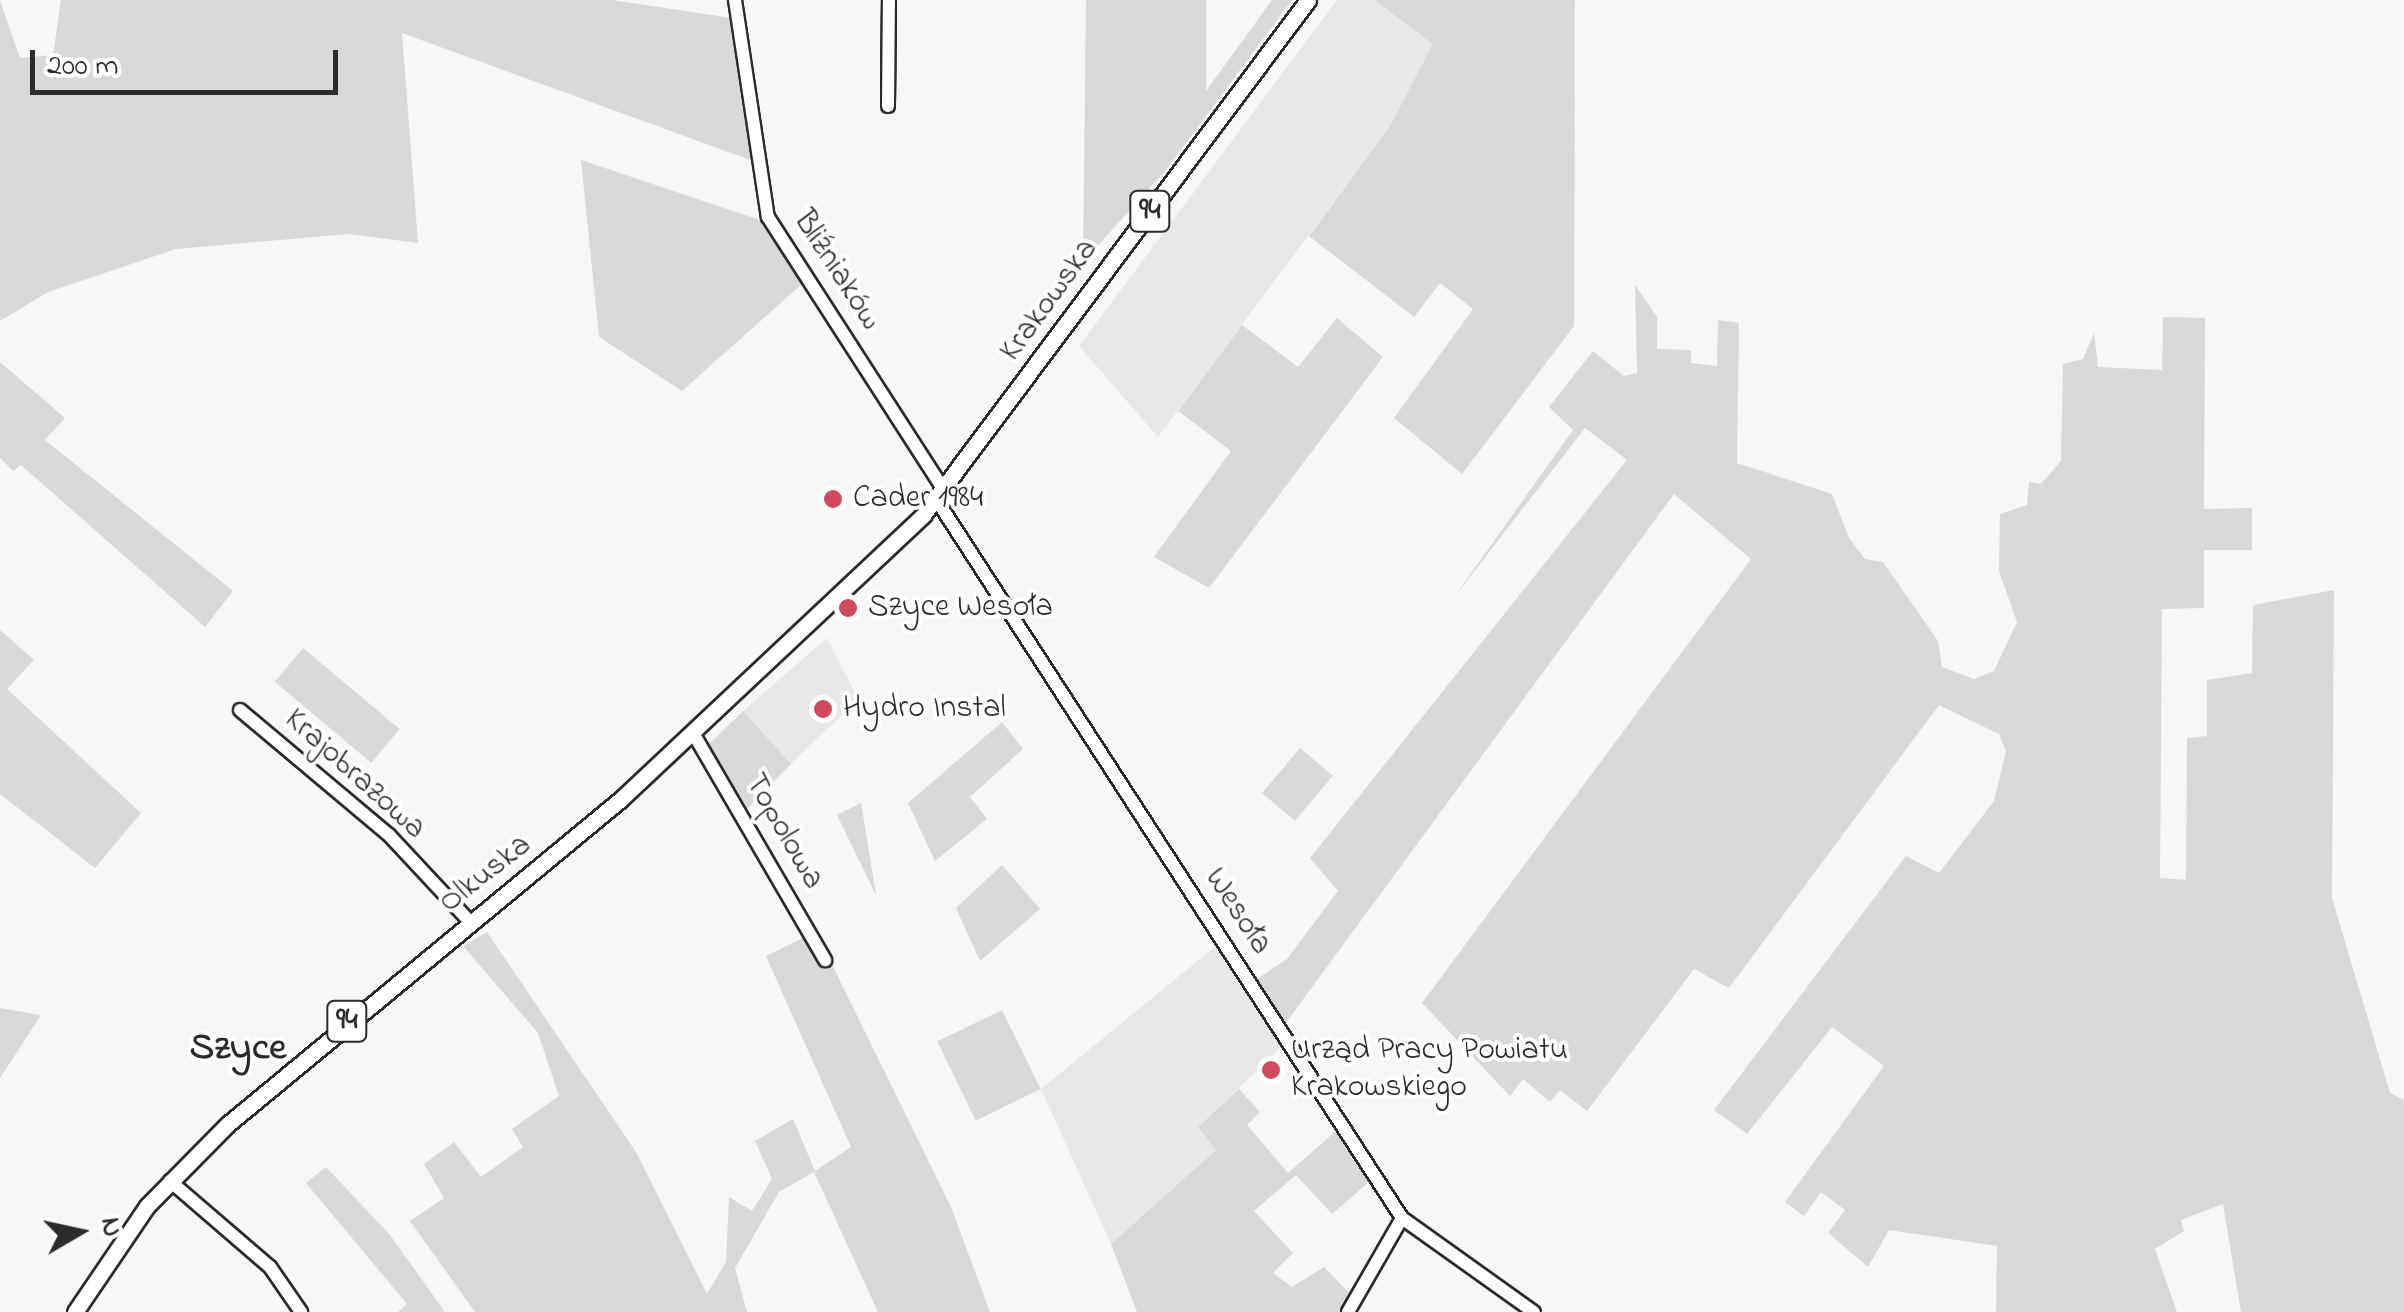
<!DOCTYPE html>
<html>
<head>
<meta charset="utf-8">
<style>
  body { margin:0 }
  #map { position:relative; width:2404px; height:1312px; overflow:hidden; background:#f7f7f7; font-family:"Indie Flower",sans-serif }
  div>[style] { position:absolute }
  .built>* { inset:0; background:#e8e8e8 }
  .green>* { inset:0; background:#d9d9d9; transform-origin:0 0 }
  .roads { filter:drop-shadow(2px 0 #2b2b2b) drop-shadow(-2px 0 #2b2b2b) drop-shadow(0 2px #2b2b2b) drop-shadow(0 -2px #2b2b2b) }
  .minor>* { height:12px; margin:-6px; padding:0 6px; transform-origin:6px; border-radius:6px; background:#fff }
  .major>* { height:15px; margin:-7.5px; padding:0 7.5px; transform-origin:7.5px; border-radius:7.5px; background:#fff }
  .dots>* { width:28px; height:28px; translate:-50% -50%; box-sizing:border-box; border:5px solid #fff; border-radius:50% }
  span { translate:-50% -50%; white-space:nowrap; text-align:center; line-height:1.15; -webkit-text-stroke:8px #fff; paint-order:stroke }
  .shield-label span { padding:2px 8px; background:#fff; border:2px solid; border-radius:8px; -webkit-text-stroke-width:0 }
  .shield-label { font-size:30px; color:#2b2b2b; font-weight:700 }
  .street-label { font-size:32px; color:#2b2b2b }
  .poi-label { font-size:32px; color:#2b2b2b }
  .left { translate:0 -50%; text-align:left }
  .quarter-label { font-size:38px; color:#2b2b2b; font-weight:700 }
  .north { position:absolute; left:30px; top:1182px; width:100px; height:100px; -webkit-text-stroke:8px #fff; paint-order:stroke; rotate:81deg; font-size:28px; font-weight:700; line-height:40px; text-align:center; color:#2b2b2b }
  .north::after { content:''; display:block; margin:auto; width:35px; height:45px; background:#2b2b2b; clip-path:polygon(50% 0,100% 100%,50% 72%,0 100%) }
  .scale { position:absolute; left:30px; top:50px; width:308px; height:45px; box-sizing:border-box; border:5px solid #2b2b2b; border-top:0; padding-left:12px; font-size:30px; line-height:35px; white-space:nowrap; color:#2b2b2b; -webkit-text-stroke:8px #fff; paint-order:stroke }
</style>
</head>
<body>
<div id="map">
  <div class="built">
    <i style="clip-path:polygon(1337px 0,1374px 0,1434px 44px,1390px 126px,1158px 437px,1079px 346px)"></i>
    <i style="clip-path:polygon(827px 638px,858px 699px,791px 764px,743px 711px)"></i>
    <i style="clip-path:polygon(1217px 945px,1283px 1045px,1199px 1127px,1216px 1150px,1111px 1244px,1041px 1089px)"></i>
  </div>
  <div class="green">
    <i style="clip-path:polygon(0 0,20px 58px,53px 55px,61px 0,612px 0,732px 18px,753px 161px,402px 33px,418px 243px,349px 234px,176px 249px,48px 292px,0 321px)"></i>
    <i style="clip-path:polygon(1086px 0,1206px 0,1206px 91px,1272px 0,1292px 0,1166px 170px,1083px 262px)"></i>
    <i style="clip-path:polygon(1374px 0,1575px 0,1574px 326px,1462px 474px,1394px 418px,1473px 309px,1440px 283px,1414px 317px,1309px 236px,1390px 126px,1433px 44px)"></i>
    <i style="clip-path:polygon(581px 160px,760px 220px,802px 284px,682px 391px,599px 337px)"></i>
    <i style="clip-path:polygon(1635px 285px,1657px 317px,1657px 349px,1691px 350px,1691px 363px,1717px 366px,1718px 320px,1739px 323px,1737px 463px,1832px 494px,1849px 538px,1865px 559px,1883px 562px,1938px 641px,1942px 667px,1974px 679px,1994px 671px,2017px 622px,1999px 571px,2000px 514px,2027px 505px,2029px 482px,2041px 484px,2061px 461px,2063px 364px,2083px 359px,2094px 333px,2098px 367px,2162px 370px,2163px 317px,2205px 318px,2204px 509px,2252px 508px,2252px 550px,2204px 550px,2204px 608px,2162px 609px,2160px 878px,2186px 880px,2187px 738px,2207px 736px,2207px 680px,2252px 673px,2253px 605px,2334px 590px,2332px 898px,2390px 1093px,2404px 1100px,2404px 1312px,2241px 1312px,2223px 1204px,2181px 1220px,2184px 1231px,2155px 1249px,2177px 1312px,1996px 1312px,1997px 1246px,1889px 1230px,1868px 1267px,1828px 1233px,1845px 1210px,1821px 1192px,1804px 1216px,1785px 1202px,1884px 1066px,1832px 1027px,1747px 1134px,1714px 1110px,1906px 856px,1939px 873px,1994px 801px,2006px 751px,1999px 734px,1939px 705px,1729px 988px,1694px 969px,1587px 1111px,1560px 1090px,1550px 1102px,1523px 1079px,1510px 1096px,1422px 1003px,1751px 559px,1674px 494px,1285px 1024px,1257px 979px,1287px 959px,1338px 891px,1310px 858px,1627px 460px,1585px 428px,1452px 600px,1573px 430px,1549px 407px,1593px 351px,1624px 376px,1637px 373px)"></i>
    <i style="clip-path:polygon(1337px 318px,1383px 357px,1209px 588px,1154px 557px,1231px 451px,1178px 411px,1242px 325px,1298px 367px)"></i>
    <i style="clip-path:polygon(0 362px,65px 418px,45px 440px,233px 591px,205px 627px,21px 465px,13px 471px,0 458px)"></i>
    <i style="clip-path:polygon(0 630px,34px 660px,7px 689px,141px 813px,95px 868px,0 794px)"></i>
    <i style="left:303px;top:648px;width:126px;height:44px;rotate:40deg"></i>
    <i style="clip-path:polygon(743px 711px,791px 764px,743px 813px,709px 744px)"></i>
    <i style="clip-path:polygon(1002px 722px,1023px 749px,970px 797px,987px 819px,935px 861px,908px 803px)"></i>
    <i style="left:1300px;top:748px;width:43px;height:59px;rotate:40deg"></i>
    <i style="clip-path:polygon(861px 803px,876px 895px,837px 815px)"></i>
    <i style="clip-path:polygon(1002px 865px,1040px 909px,980px 961px,956px 908px)"></i>
    <i style="clip-path:polygon(487px 932px,636px 1152px,707px 1294px,726px 1262px,729px 1197px,752px 1211px,772px 1179px,755px 1141px,793px 1119px,815px 1171px,851px 1147px,766px 956px,807px 936px,820px 940px,951px 1207px,990px 1312px,878px 1312px,814px 1172px,779px 1192px,735px 1268px,747px 1312px,475px 1312px,410px 1221px,444px 1198px,424px 1164px,454px 1142px,481px 1177px,523px 1147px,512px 1129px,559px 1096px,538px 1033px,463px 946px)"></i>
    <i style="clip-path:polygon(0 1008px,41px 1015px,0 1078px)"></i>
    <i style="left:1002px;top:1010px;width:88px;height:72px;rotate:64deg"></i>
    <i style="clip-path:polygon(1239px 1089px,1260px 1112px,1247px 1125px,1288px 1173px,1337px 1130px,1370px 1181px,1332px 1214px,1296px 1175px,1254px 1211px,1293px 1253px,1273px 1273px,1292px 1287px,1324px 1267px,1353px 1297px,1345px 1312px,1137px 1312px,1111px 1244px,1216px 1150px,1198px 1127px)"></i>
    <i style="clip-path:polygon(326px 1167px,390px 1235px,445px 1312px,398px 1312px,407px 1304px,306px 1183px)"></i>
  </div>
  <div class="roads">
    <div class="minor">
      <i style="left:735px;top:0;width:219px;rotate:81.4deg"></i>
      <i style="left:768px;top:217px;width:325px;rotate:57.2deg"></i>
      <i style="left:888px;top:106px;width:106px;rotate:-89.5deg"></i>
      <i style="left:936px;top:499px;width:857px;rotate:57.05deg"></i>
      <i style="left:1402px;top:1218px;width:162px;rotate:35.5deg"></i>
      <i style="left:240px;top:710px;width:194px;rotate:40deg"></i>
      <i style="left:389px;top:835px;width:119px;rotate:47deg"></i>
      <i style="left:693px;top:733px;width:263px;rotate:59.8deg"></i>
      <i style="left:170px;top:1181px;width:132px;rotate:40.7deg"></i>
      <i style="left:270px;top:1267px;width:55px;rotate:55.4deg"></i>
      <i style="left:1348px;top:1312px;width:108px;rotate:-60.1deg"></i>
    </div>
    <div class="major">
      <i style="left:75px;top:1312px;width:128px;rotate:-55.8deg"></i>
      <i style="left:147px;top:1206px;width:115px;rotate:-45.4deg"></i>
      <i style="left:228px;top:1124px;width:510px;rotate:-39.59deg"></i>
      <i style="left:621px;top:799px;width:415px;rotate:-43.2deg"></i>
      <i style="left:923px;top:515px;width:643px;rotate:-53.22deg"></i>
    </div>
  </div>
  <div class="dots">
    <i style="left:833px;top:499px;background:#d1495b"></i>
    <i style="left:848px;top:608px;background:#d1495b"></i>
    <i style="left:823px;top:709px;background:#d1495b"></i>
    <i style="left:1271px;top:1070px;background:#d1495b"></i>
  </div>
  <div class="shield-label">
    <span style="left:1150px;top:211px">94</span>
    <span style="left:347px;top:1021px">94</span>
  </div>
  <div class="street-label">
    <span style="left:836px;top:271px;rotate:57deg">Bliźniaków</span>
    <span style="left:1050px;top:301px;rotate:-54deg">Krakowska</span>
    <span style="left:354px;top:775px;rotate:42deg">Krajobrazowa</span>
    <span style="left:783px;top:832px;rotate:60deg">Topolowa</span>
    <span style="left:486px;top:875px;rotate:-38deg">Olkuska</span>
    <span style="left:1237px;top:912px;rotate:57deg">Wesoła</span>
  </div>
  <div class="poi-label">
    <span class="left" style="left:853px;top:499px">Cader 1984</span>
    <span class="left" style="left:868px;top:608px">Szyce Wesoła</span>
    <span class="left" style="left:843px;top:709px">Hydro Instal</span>
    <span class="left" style="left:1291px;top:1070px">Urząd Pracy Powiatu<br>Krakowskiego</span>
  </div>
  <div class="quarter-label">
    <span style="left:238px;top:1050px">Szyce</span>
  </div>
  <div class="north">N</div>
  <div class="scale">200 m</div>
</div>
</body>
</html>
